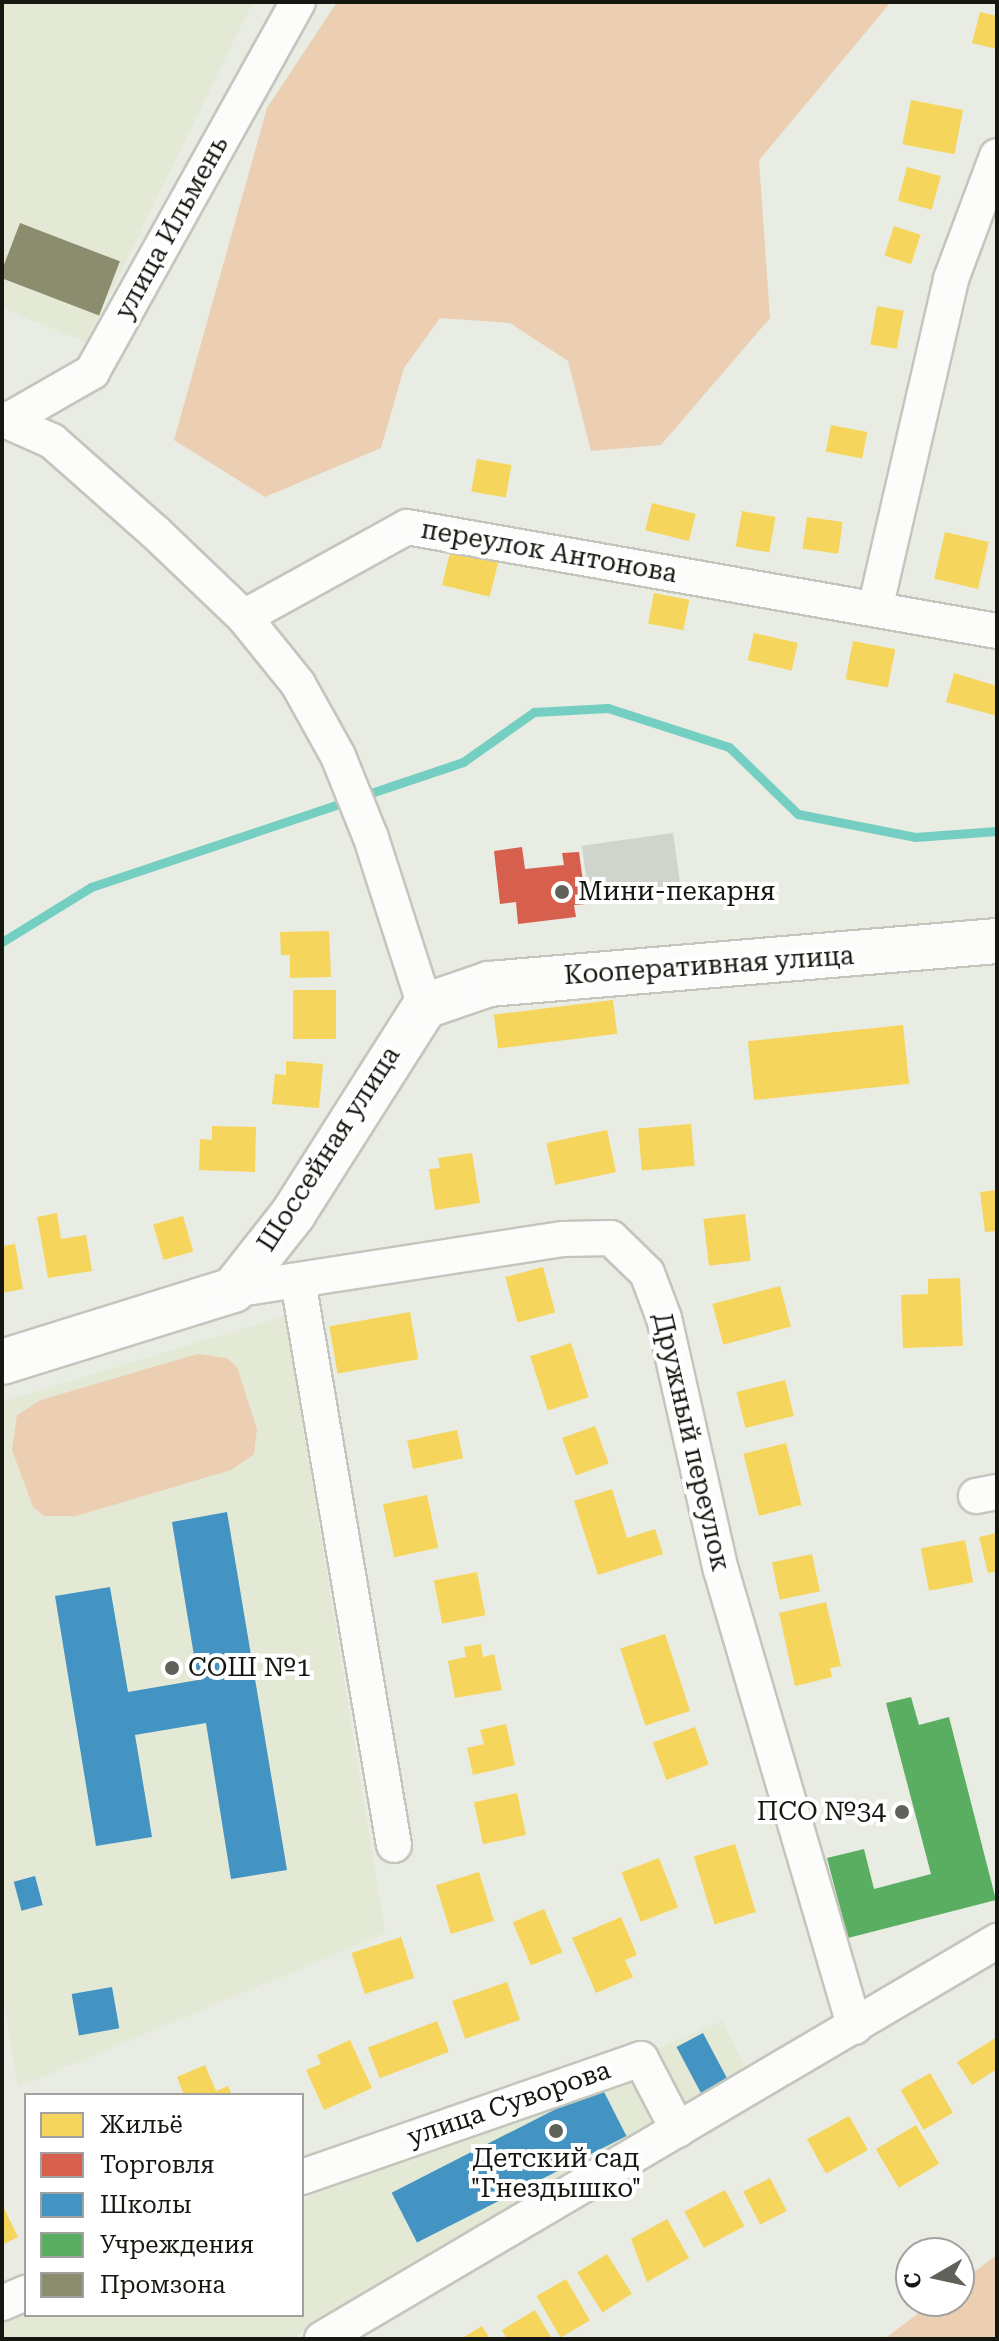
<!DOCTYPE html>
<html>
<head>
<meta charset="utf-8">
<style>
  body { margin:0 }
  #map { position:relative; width:999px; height:2341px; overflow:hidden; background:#e9ece2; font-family:"Roboto Serif",serif }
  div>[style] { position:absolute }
  .built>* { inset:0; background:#e3e9d5 }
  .green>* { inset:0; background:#ecceb3 }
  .homes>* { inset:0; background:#f6d55c; transform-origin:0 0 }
  .shops>* { inset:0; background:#d6604d }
  .schools>* { inset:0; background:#4393c3; transform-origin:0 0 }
  .public>* { inset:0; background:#5aae61 }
  .industry>* { inset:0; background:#8c8c6e; transform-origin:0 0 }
  .stream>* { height:9px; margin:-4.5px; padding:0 4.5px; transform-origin:4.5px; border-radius:4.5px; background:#74cfc2 }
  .building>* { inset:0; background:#cfd4cc; transform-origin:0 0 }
  .roads { filter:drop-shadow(2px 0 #c4c6be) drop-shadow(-2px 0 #c4c6be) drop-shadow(0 2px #c4c6be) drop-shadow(0 -2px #c4c6be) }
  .minor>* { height:34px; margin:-17px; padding:0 17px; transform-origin:17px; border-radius:17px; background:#fcfcfb }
  .tertiary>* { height:44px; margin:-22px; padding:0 22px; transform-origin:22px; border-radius:22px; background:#fcfcfb }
  .dots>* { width:22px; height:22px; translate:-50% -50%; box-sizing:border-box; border:4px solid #fff; border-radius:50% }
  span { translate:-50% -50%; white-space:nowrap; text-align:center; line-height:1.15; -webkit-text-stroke:8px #fff; paint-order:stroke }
  .street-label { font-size:26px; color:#151710 }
  .poi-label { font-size:26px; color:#151710 }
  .left { translate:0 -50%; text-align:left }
  .right { translate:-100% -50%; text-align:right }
  .frame { position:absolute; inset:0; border:4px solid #151710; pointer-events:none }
  .legend { position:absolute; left:24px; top:2093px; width:280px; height:224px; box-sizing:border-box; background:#fff; border:2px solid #a1a29f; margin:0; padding:10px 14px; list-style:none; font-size:24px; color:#151710 }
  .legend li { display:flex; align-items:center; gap:16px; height:40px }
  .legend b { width:40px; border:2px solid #a1a29f }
  .north { position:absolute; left:895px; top:2237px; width:80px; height:80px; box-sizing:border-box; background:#fff; border:2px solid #a1a29f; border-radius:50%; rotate:261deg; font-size:22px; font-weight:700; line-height:32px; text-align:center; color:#151710 }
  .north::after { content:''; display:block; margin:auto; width:28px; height:36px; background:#5f625a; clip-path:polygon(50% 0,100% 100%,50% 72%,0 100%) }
</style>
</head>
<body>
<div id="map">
  <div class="built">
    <i style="clip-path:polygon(2px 2px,253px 2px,86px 342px,2px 308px)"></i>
    <i style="clip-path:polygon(285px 1316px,385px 1933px,18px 2087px,2px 1993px,2px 1402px)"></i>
    <i style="clip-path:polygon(722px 2021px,749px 2074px,291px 2339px,2px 2339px,2px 2324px,26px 2314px,302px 2315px,302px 2199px)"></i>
  </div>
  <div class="green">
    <i style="clip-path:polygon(337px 2px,891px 2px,759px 160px,770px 318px,661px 445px,591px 451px,568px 361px,510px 323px,440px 318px,404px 368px,381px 448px,265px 497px,174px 440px,267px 108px)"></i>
    <i style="clip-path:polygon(197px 1354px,227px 1358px,237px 1367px,257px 1429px,254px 1454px,231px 1470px,76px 1516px,44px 1516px,33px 1507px,12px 1450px,17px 1415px,41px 1400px)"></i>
    <i style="clip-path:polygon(997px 2255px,997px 2339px,884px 2339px,935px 2301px,959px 2301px,959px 2283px)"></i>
  </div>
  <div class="homes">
    <i style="clip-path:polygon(980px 12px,997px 16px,997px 49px,972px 43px)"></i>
    <i style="left:911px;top:100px;width:53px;height:45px;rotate:11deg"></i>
    <i style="left:907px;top:167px;width:35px;height:35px;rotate:15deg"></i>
    <i style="left:894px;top:226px;width:28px;height:31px;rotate:18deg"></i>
    <i style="left:877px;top:306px;width:27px;height:39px;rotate:10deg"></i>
    <i style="left:831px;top:425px;width:37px;height:27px;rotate:11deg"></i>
    <i style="left:477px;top:459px;width:35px;height:33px;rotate:10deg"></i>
    <i style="left:652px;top:503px;width:45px;height:28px;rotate:14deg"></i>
    <i style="left:742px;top:511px;width:34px;height:36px;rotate:10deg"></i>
    <i style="left:807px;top:517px;width:36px;height:32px;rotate:8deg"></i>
    <i style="left:945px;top:532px;width:45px;height:48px;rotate:13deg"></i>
    <i style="left:451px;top:549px;width:49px;height:37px;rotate:14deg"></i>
    <i style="left:654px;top:593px;width:36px;height:31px;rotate:11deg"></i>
    <i style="left:754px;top:633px;width:45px;height:28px;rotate:13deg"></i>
    <i style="left:853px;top:641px;width:43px;height:39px;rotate:11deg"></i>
    <i style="clip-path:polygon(954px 673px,997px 686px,997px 716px,946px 702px)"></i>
    <i style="clip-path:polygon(329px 931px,331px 977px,290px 978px,290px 955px,281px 955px,280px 932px)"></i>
    <i style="left:293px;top:990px;width:43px;height:49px"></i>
    <i style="left:613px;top:1000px;width:34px;height:120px;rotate:83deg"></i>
    <i style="left:903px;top:1025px;width:59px;height:156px;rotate:84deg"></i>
    <i style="clip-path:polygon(286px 1061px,323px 1064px,319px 1108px,272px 1104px,275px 1074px,286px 1075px)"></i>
    <i style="left:691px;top:1124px;width:42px;height:53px;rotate:85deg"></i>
    <i style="clip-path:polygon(212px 1126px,256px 1127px,255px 1172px,199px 1170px,200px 1139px,212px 1140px)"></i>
    <i style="left:607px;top:1130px;width:43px;height:62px;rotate:78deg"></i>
    <i style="clip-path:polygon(472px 1153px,480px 1203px,435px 1210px,429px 1169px,440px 1168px,438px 1158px)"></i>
    <i style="clip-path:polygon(997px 1190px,997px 1231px,985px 1232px,980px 1192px)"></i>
    <i style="clip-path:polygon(57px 1213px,61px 1239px,86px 1235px,92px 1271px,48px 1278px,37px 1217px)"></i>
    <i style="left:745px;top:1214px;width:47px;height:42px;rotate:83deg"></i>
    <i style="left:183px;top:1216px;width:37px;height:31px;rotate:74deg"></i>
    <i style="clip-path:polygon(15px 1244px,23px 1289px,2px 1293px,2px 1246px)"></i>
    <i style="left:543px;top:1267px;width:47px;height:39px;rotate:75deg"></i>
    <i style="clip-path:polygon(960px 1278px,963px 1346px,903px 1348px,901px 1295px,928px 1294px,928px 1279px)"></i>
    <i style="left:780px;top:1286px;width:42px;height:70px;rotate:75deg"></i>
    <i style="left:410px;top:1312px;width:48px;height:82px;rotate:80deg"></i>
    <i style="left:571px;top:1343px;width:57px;height:43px;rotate:72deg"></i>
    <i style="left:785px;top:1380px;width:37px;height:50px;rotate:76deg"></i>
    <i style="left:595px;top:1426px;width:40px;height:35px;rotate:70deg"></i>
    <i style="left:457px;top:1430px;width:29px;height:51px;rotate:78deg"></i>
    <i style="left:786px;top:1443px;width:64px;height:44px;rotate:76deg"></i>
    <i style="clip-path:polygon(612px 1489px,627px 1538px,655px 1529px,663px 1554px,598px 1575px,574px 1501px)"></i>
    <i style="left:427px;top:1495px;width:54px;height:45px;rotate:78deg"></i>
    <i style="clip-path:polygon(997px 1533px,997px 1571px,988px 1573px,979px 1537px)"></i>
    <i style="left:965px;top:1540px;width:43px;height:45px;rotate:79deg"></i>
    <i style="left:812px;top:1554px;width:38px;height:41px;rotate:78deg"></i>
    <i style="left:477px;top:1572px;width:44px;height:44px;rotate:79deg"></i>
    <i style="clip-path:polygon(826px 1602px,841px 1666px,830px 1668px,832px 1677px,795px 1686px,779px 1613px)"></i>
    <i style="left:665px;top:1634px;width:81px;height:47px;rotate:72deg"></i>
    <i style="clip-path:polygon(481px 1644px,483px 1657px,494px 1654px,502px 1690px,455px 1698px,448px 1661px,466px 1657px,464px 1647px)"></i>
    <i style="clip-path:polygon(506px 1724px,515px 1765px,473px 1775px,467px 1748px,484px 1744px,480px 1730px)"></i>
    <i style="left:695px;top:1727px;width:40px;height:45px;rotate:70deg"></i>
    <i style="left:517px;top:1793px;width:43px;height:44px;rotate:78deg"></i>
    <i style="left:735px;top:1844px;width:71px;height:43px;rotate:73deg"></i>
    <i style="left:659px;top:1858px;width:53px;height:40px;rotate:69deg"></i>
    <i style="left:479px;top:1872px;width:51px;height:45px;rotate:73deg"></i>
    <i style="left:544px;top:1909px;width:47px;height:34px;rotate:67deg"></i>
    <i style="clip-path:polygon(621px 1917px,637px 1955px,625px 1960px,633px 1977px,596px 1993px,572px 1938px)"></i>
    <i style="left:401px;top:1937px;width:43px;height:52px;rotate:72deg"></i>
    <i style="left:507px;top:1982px;width:40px;height:58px;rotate:71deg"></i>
    <i style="left:437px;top:2021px;width:33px;height:74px;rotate:69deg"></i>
    <i style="clip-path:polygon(997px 2037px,997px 2069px,972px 2085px,957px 2062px)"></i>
    <i style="clip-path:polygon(350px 2040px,372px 2088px,324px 2110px,306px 2070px,321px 2064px,317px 2055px)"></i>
    <i style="clip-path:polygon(205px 2065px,216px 2091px,228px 2086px,232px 2095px,184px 2095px,177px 2077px)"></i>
    <i style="left:930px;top:2073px;width:46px;height:34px;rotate:60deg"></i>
    <i style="left:849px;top:2116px;width:39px;height:48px;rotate:61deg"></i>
    <i style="left:916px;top:2125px;width:45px;height:47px;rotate:59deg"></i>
    <i style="left:770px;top:2178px;width:37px;height:30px;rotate:63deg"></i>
    <i style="left:725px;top:2190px;width:41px;height:46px;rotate:62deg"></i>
    <i style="clip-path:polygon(2px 2204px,18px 2237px,2px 2245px)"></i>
    <i style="clip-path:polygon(667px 2219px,689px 2258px,647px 2282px,631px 2239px)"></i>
    <i style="left:607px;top:2254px;width:47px;height:35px;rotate:58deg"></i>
    <i style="left:566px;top:2279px;width:48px;height:34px;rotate:60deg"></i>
    <i style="clip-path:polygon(535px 2310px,552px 2339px,507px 2339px,502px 2330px)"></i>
    <i style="clip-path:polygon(482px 2326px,490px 2339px,461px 2339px)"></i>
  </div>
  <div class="shops">
    <i style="clip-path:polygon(522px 847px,525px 869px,564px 865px,562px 853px,579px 852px,586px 904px,574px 905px,576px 917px,518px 924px,516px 902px,500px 904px,494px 851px)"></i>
  </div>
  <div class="schools">
    <i style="clip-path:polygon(227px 1512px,287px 1870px,231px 1879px,206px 1723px,135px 1735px,152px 1837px,96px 1846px,55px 1596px,110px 1587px,128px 1692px,198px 1680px,172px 1522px)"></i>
    <i style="left:35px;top:1876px;width:30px;height:22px;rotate:75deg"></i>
    <i style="left:112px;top:1987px;width:42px;height:41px;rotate:80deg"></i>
    <i style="left:703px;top:2033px;width:54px;height:30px;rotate:62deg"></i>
    <i style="left:601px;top:2086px;width:56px;height:235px;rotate:63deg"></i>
  </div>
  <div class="public">
    <i style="clip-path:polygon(911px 1697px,919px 1725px,949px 1717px,996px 1900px,848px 1938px,827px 1858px,864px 1849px,874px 1889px,931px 1874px,886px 1703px)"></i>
  </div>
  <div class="industry">
    <i style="left:20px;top:223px;width:107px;height:58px;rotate:21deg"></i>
  </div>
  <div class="stream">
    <i style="left:362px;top:796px;width:107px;rotate:-18.6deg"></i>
    <i style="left:463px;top:762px;width:87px;rotate:-35.2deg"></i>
    <i style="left:534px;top:712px;width:74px;rotate:-3.1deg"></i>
    <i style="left:608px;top:708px;width:127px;rotate:17.9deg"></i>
    <i style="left:729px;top:747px;width:96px;rotate:44.2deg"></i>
    <i style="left:798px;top:814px;width:119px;rotate:11.1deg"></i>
    <i style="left:915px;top:837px;width:82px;rotate:-4.2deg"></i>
    <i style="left:2px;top:942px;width:105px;rotate:-31.7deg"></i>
    <i style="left:91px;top:887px;width:271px;rotate:-18.5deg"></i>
  </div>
  <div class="building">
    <i style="left:673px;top:833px;width:52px;height:92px;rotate:82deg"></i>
  </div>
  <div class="roads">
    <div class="minor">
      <i style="left:2px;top:419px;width:55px;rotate:23.7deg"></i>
      <i style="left:52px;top:441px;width:137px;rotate:41.5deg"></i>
      <i style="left:155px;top:532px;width:123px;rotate:43.7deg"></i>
      <i style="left:244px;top:617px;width:86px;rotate:51.1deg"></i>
      <i style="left:298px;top:684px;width:82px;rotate:60.9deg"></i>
      <i style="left:338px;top:756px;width:88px;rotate:68.1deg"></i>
      <i style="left:371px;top:838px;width:176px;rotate:72.2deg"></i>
      <i style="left:10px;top:419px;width:95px;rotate:-29.8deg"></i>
      <i style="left:92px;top:372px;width:423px;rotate:-60.9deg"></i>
      <i style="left:875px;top:609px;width:339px;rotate:-77deg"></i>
      <i style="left:951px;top:279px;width:131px;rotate:-69.5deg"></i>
      <i style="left:244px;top:617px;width:186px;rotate:-28.9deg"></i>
      <i style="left:407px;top:527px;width:599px;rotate:10deg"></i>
      <i style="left:298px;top:1281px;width:572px;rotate:80.34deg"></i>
      <i style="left:233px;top:1290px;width:334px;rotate:-8.8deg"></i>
      <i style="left:563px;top:1239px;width:48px;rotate:-1.2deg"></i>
      <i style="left:611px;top:1238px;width:50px;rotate:44.2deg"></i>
      <i style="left:647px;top:1273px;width:48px;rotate:69.3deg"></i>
      <i style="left:664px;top:1318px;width:258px;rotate:77.3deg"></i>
      <i style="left:721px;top:1570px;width:476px;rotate:73.7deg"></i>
      <i style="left:976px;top:1496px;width:21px;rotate:-11deg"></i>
      <i style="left:302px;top:2177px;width:359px;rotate:-19.2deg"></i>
      <i style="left:641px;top:2059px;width:80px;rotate:62.5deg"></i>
      <i style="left:2px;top:2303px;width:26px;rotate:-23deg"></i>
      <i style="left:322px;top:2339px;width:784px;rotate:-30.52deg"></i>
    </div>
    <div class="tertiary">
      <i style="left:2px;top:1362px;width:242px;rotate:-17.3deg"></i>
      <i style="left:233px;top:1290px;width:97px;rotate:-51.7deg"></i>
      <i style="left:293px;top:1214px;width:246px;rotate:-57.6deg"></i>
      <i style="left:425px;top:1006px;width:68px;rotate:-19deg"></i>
      <i style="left:489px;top:984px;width:510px;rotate:-4.84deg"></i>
    </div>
  </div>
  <div class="dots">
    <i style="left:562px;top:892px;background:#5f625a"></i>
    <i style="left:172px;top:1668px;background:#5f625a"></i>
    <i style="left:902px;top:1812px;background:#5f625a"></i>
    <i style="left:556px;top:2131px;background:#5f625a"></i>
  </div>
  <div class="street-label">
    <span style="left:172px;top:228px;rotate:-61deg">улица Ильмень</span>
    <span style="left:549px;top:552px;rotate:10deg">переулок Антонова</span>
    <span style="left:709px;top:966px;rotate:-4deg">Кооперативная улица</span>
    <span style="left:329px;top:1149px;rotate:-57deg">Шоссейная улица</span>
    <span style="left:691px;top:1442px;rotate:77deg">Дружный переулок</span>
    <span style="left:509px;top:2104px;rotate:-19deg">улица Суворова</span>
  </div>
  <div class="poi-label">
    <span class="left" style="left:578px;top:892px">Мини-пекарня</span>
    <span class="left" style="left:188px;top:1668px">СОШ №1</span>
    <span class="right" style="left:886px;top:1812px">ПСО №34</span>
    <span style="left:556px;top:2174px">Детский сад<br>"Гнездышко"</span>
  </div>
  <div class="frame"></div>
  <ul class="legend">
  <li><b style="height:22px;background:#f6d55c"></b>Жильё</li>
  <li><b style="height:22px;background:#d6604d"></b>Торговля</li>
  <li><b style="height:22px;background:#4393c3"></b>Школы</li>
  <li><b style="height:22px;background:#5aae61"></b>Учреждения</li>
  <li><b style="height:22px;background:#8c8c6e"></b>Промзона</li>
  </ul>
  <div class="north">С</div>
</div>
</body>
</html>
